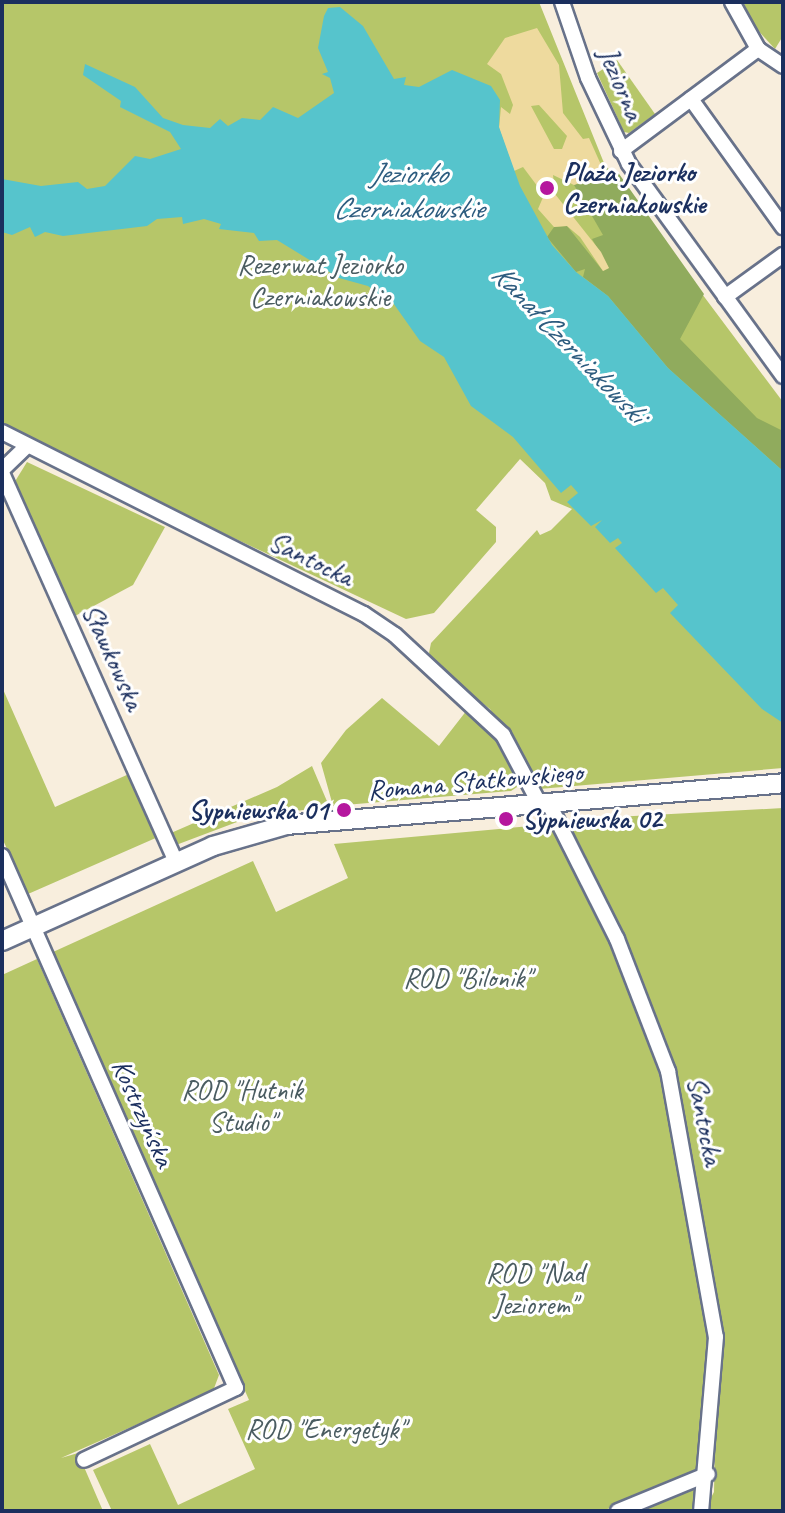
<!DOCTYPE html>
<html>
<head>
<meta charset="utf-8">
<style>
  body { margin:0 }
  #map { position:relative; width:785px; height:1513px; overflow:hidden; background:#f8eedd; font-family:Caveat,sans-serif }
  div>[style] { position:absolute }
  .green>* { inset:0; background:#b6c669 }
  .forest>* { inset:0; background:#90ab5d }
  .sand>* { inset:0; background:#eeda9e }
  .water>* { inset:0; background:#56c4cc }
  .roads { filter:drop-shadow(2px 0 #68728a) drop-shadow(-2px 0 #68728a) drop-shadow(0 2px #68728a) drop-shadow(0 -2px #68728a) }
  .minor>* { height:14px; margin:-7px; padding:0 7px; transform-origin:7px; border-radius:7px; background:#fff }
  .tertiary>* { height:18px; margin:-9px; padding:0 9px; transform-origin:9px; border-radius:9px; background:#fff }
  .dots>* { width:22px; height:22px; translate:-50% -50%; box-sizing:border-box; border:4px solid #fff; border-radius:50% }
  span { translate:-50% -50%; white-space:nowrap; text-align:center; line-height:1.15; -webkit-text-stroke:6px #fff; paint-order:stroke }
  .street-label { font-size:28px; color:#1b2f5e }
  .poi-label { font-size:28px; color:#1b2f5e; font-weight:700 }
  .left { translate:0 -50%; text-align:left }
  .right { translate:-100% -50%; text-align:right }
  .park-label { font-size:28px; color:#4a5c61 }
  .water-label { font-size:30px; color:#2d5c7f; font-style:italic }
  .frame { position:absolute; inset:0; border:4px solid #1b2f5e; pointer-events:none }
</style>
</head>
<body>
<div id="map">
  <div class="green">
    <i style="clip-path:polygon(2px 2px,539px 2px,604px 163px,783px 402px,783px 768px,539px 789px,490px 709px,439px 670px,429px 653px,431px 643px,537px 530px,540px 535px,551px 530px,572px 509px,551px 500px,545px 483px,520px 459px,476px 510px,496px 527px,496px 542px,434px 613px,406px 619px,2px 429px)"></i>
    <i style="clip-path:polygon(743px 2px,783px 2px,783px 36px,775px 49px,755px 27px)"></i>
    <i style="clip-path:polygon(617px 60px,655px 114px,629px 133px,624px 132px,597px 73px)"></i>
    <i style="clip-path:polygon(27px 462px,165px 527px,133px 585px,75px 616px,14px 483px)"></i>
    <i style="clip-path:polygon(2px 687px,55px 807px,129px 774px,158px 837px,28px 894px,2px 838px)"></i>
    <i style="clip-path:polygon(382px 698px,439px 746px,467px 710px,508px 754px,520px 785px,511px 791px,333px 806px,321px 763px,346px 730px)"></i>
    <i style="clip-path:polygon(312px 766px,329px 806px,245px 819px,176px 845px,171px 833px,277px 787px)"></i>
    <i style="clip-path:polygon(783px 808px,783px 1511px,704px 1511px,714px 1492px,717px 1330px,674px 1064px,626px 942px,562px 828px,578px 819px)"></i>
    <i style="clip-path:polygon(553px 824px,622px 965px,665px 1091px,709px 1326px,705px 1466px,603px 1511px,112px 1511px,93px 1470px,150px 1444px,178px 1505px,255px 1469px,228px 1409px,249px 1400px,53px 952px,253px 861px,276px 912px,348px 878px,334px 844px)"></i>
    <i style="clip-path:polygon(37px 959px,219px 1375px,213px 1391px,61px 1458px,78px 1453px,103px 1511px,2px 1511px,2px 975px)"></i>
    <i style="clip-path:polygon(701px 1480px,693px 1511px,631px 1511px)"></i>
  </div>
  <div class="forest">
    <i style="clip-path:polygon(602px 167px,617px 171px,704px 294px,680px 339px,757px 418px,783px 431px,783px 471px,668px 368px,608px 296px,583px 277px,585px 269px,576px 272px,547px 237px,554px 227px,567px 226px,603px 271px,609px 268px,592px 239px,603px 235px,574px 185px,596px 177px)"></i>
  </div>
  <div class="sand">
    <i style="clip-path:polygon(evenodd,537px 28px,559px 65px,563px 113px,583px 139px,589px 138px,602px 167px,596px 177px,574px 185px,553px 175px,555px 194px,601px 252px,609px 268px,603px 271px,580px 237px,567px 226px,554px 227px,538px 209px,544px 195px,523px 167px,514px 171px,499px 128px,501px 107px,510px 114px,513px 105px,501px 74px,487px 64px,505px 38px,537px 28px,539px 105px,567px 136px,562px 149px,554px 149px,531px 106px,539px 105px)"></i>
  </div>
  <div class="water">
    <i style="clip-path:polygon(340px 7px,363px 26px,394px 79px,406px 77px,404px 85px,419px 87px,452px 70px,491px 86px,500px 100px,499px 127px,520px 186px,552px 245px,576px 272px,608px 296px,668px 368px,783px 471px,783px 723px,762px 709px,670px 613px,678px 605px,663px 588px,656px 593px,615px 548px,622px 543px,618px 538px,610px 543px,595px 527px,602px 520px,591px 526px,567px 502px,578px 493px,571px 485px,561px 493px,513px 437px,471px 406px,444px 357px,420px 341px,391px 300px,376px 299px,376px 292px,368px 286px,339px 278px,277px 240px,259px 241px,254px 233px,219px 229px,221px 224px,204px 219px,183px 224px,182px 217px,157px 219px,147px 226px,63px 236px,45px 232px,35px 237px,30px 227px,12px 235px,2px 232px,2px 179px,41px 186px,78px 182px,87px 189px,105px 186px,135px 156px,150px 159px,181px 149px,170px 132px,120px 107px,121px 101px,83px 75px,85px 64px,135px 87px,163px 118px,183px 125px,210px 128px,220px 119px,228px 126px,242px 118px,260px 120px,273px 107px,298px 118px,334px 93px,330px 78px,322px 74px,328px 72px,318px 48px,324px 16px,328px 8px)"></i>
  </div>
  <div class="roads">
    <div class="minor">
      <i style="left:562px;top:2px;width:80px;rotate:71.1deg"></i>
      <i style="left:588px;top:78px;width:95px;rotate:64.5deg"></i>
      <i style="left:629px;top:164px;width:262px;rotate:54deg"></i>
      <i style="left:732px;top:2px;width:54px;rotate:61deg"></i>
      <i style="left:758px;top:49px;width:30px;rotate:34deg"></i>
      <i style="left:691px;top:99px;width:158px;rotate:54.3deg"></i>
      <i style="left:621px;top:151px;width:171px;rotate:-36.7deg"></i>
      <i style="left:725px;top:297px;width:72px;rotate:-35.9deg"></i>
      <i style="left:2px;top:432px;width:405px;rotate:26.7deg"></i>
      <i style="left:364px;top:614px;width:37px;rotate:34deg"></i>
      <i style="left:395px;top:635px;width:147px;rotate:42.8deg"></i>
      <i style="left:503px;top:735px;width:77px;rotate:62.1deg"></i>
      <i style="left:2px;top:470px;width:35px;rotate:-44deg"></i>
      <i style="left:2px;top:473px;width:426px;rotate:65.9deg"></i>
      <i style="left:548px;top:802px;width:153px;rotate:63.3deg"></i>
      <i style="left:617px;top:939px;width:142px;rotate:68.9deg"></i>
      <i style="left:668px;top:1071px;width:270px;rotate:79.8deg"></i>
      <i style="left:716px;top:1337px;width:175px;rotate:94.9deg"></i>
      <i style="left:2px;top:856px;width:581px;rotate:66.26deg"></i>
      <i style="left:236px;top:1388px;width:168px;rotate:154.7deg"></i>
      <i style="left:618px;top:1511px;width:97px;rotate:-22.3deg"></i>
    </div>
    <div class="tertiary">
      <i style="left:2px;top:941px;width:231px;rotate:-24.2deg"></i>
      <i style="left:213px;top:846px;width:76px;rotate:-16deg"></i>
      <i style="left:286px;top:825px;width:499px;rotate:-4.8deg"></i>
    </div>
  </div>
  <div class="dots">
    <i style="left:547px;top:188px;background:#b5179e"></i>
    <i style="left:344px;top:810px;background:#b5179e"></i>
    <i style="left:506px;top:819px;background:#b5179e"></i>
  </div>
  <div class="street-label">
    <span style="left:621px;top:84px;rotate:67deg">Jeziorna</span>
    <span style="left:311px;top:559px;rotate:26deg">Santocka</span>
    <span style="left:113px;top:657px;rotate:66deg">Sławkowska</span>
    <span style="left:475px;top:781px;rotate:-5deg">Romana Statkowskiego</span>
    <span style="left:143px;top:1113px;rotate:66deg">Kostrzyńska</span>
    <span style="left:705px;top:1121px;rotate:79deg">Santocka</span>
  </div>
  <div class="poi-label">
    <span class="left" style="left:563px;top:188px">Plaża Jeziorko<br>Czerniakowskie</span>
    <span class="right" style="left:328px;top:810px">Sypniewska 01</span>
    <span class="left" style="left:522px;top:819px">Sypniewska 02</span>
  </div>
  <div class="park-label">
    <span style="left:320px;top:281px">Rezerwat Jeziorko<br>Czerniakowskie</span>
    <span style="left:467px;top:978px">ROD "Bilonik"</span>
    <span style="left:242px;top:1106px">ROD "Hutnik<br>Studio"</span>
    <span style="left:535px;top:1289px">ROD "Nad<br>Jeziorem"</span>
    <span style="left:325px;top:1429px">ROD "Energetyk"</span>
  </div>
  <div class="water-label">
    <span style="left:408px;top:190px">Jeziorko<br>Czerniakowskie</span>
    <span style="left:569px;top:343px;rotate:46deg">Kanał Czerniakowski</span>
  </div>
  <div class="frame"></div>
</div>
</body>
</html>
